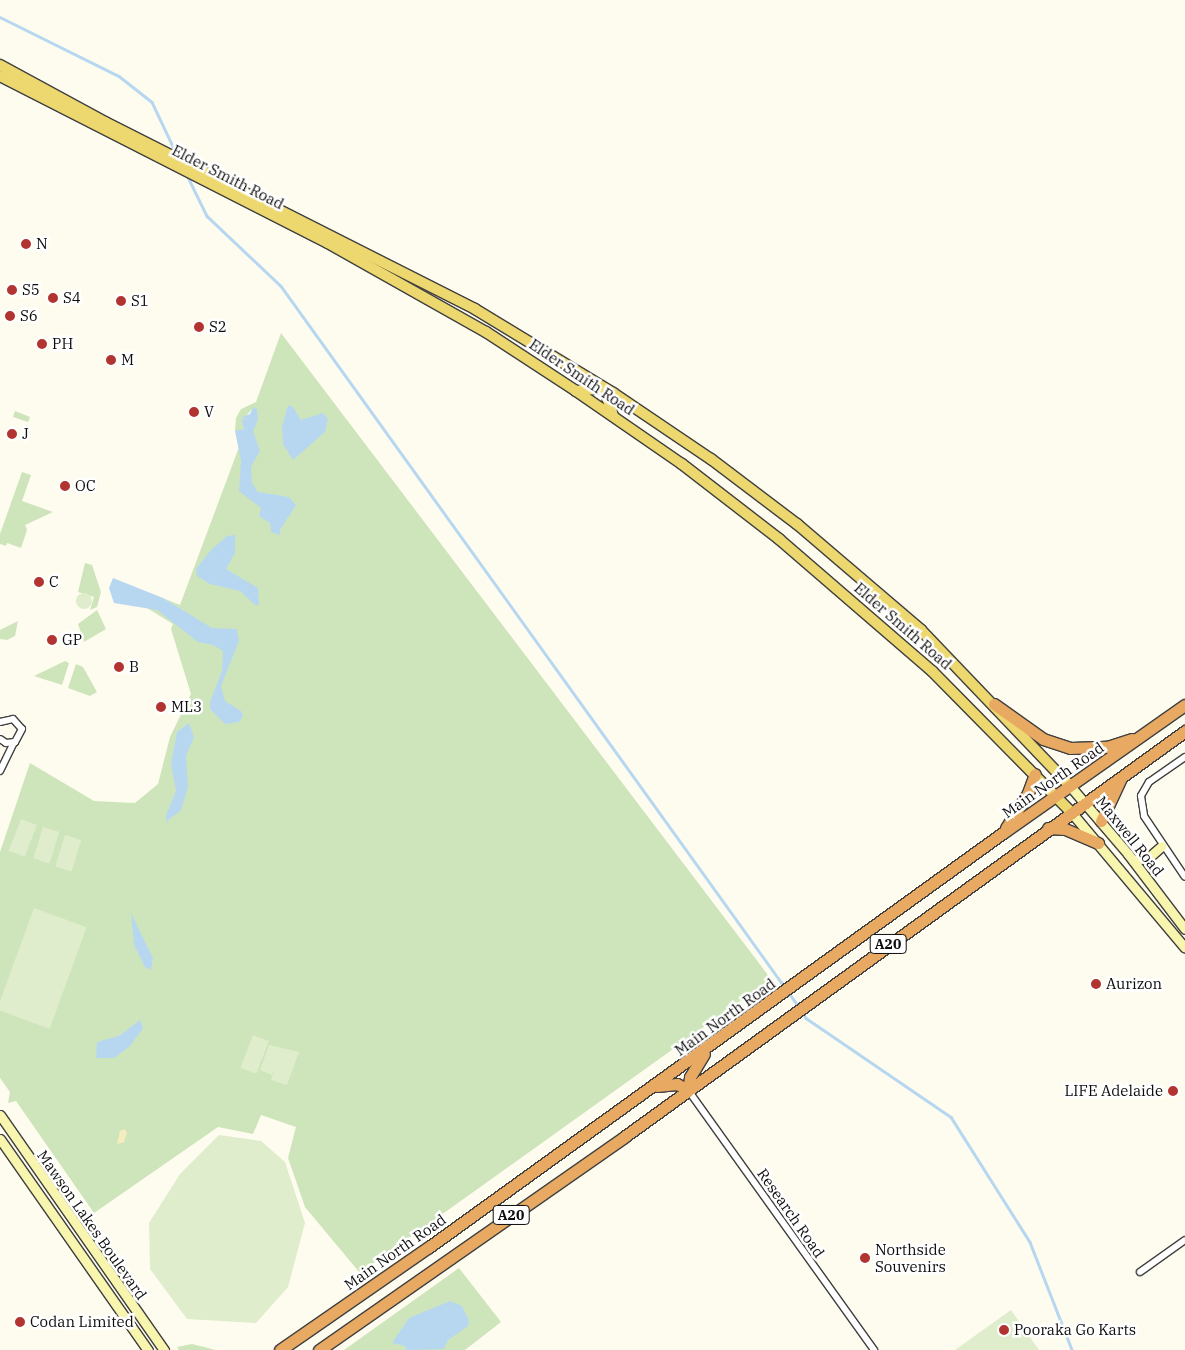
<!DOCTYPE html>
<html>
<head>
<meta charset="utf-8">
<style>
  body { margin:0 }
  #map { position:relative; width:1185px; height:1350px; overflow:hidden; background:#fefcee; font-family:"IBM Plex Serif",serif }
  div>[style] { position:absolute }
  .green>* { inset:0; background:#cee5bb }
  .sand>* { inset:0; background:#f5edbf }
  .pitch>* { inset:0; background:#dfedcc; transform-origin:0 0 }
  .round { border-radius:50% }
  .water>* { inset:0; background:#b7d7f1 }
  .stream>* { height:2.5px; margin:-1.25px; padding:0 1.25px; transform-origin:1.25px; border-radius:1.25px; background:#b7d7f1 }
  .roads { filter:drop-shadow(1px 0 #404040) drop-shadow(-1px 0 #404040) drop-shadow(0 1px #404040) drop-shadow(0 -1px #404040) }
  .street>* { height:6px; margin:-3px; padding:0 3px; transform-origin:3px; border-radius:3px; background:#fff }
  .secondary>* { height:9px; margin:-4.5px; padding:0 4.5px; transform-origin:4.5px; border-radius:4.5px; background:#f8f5af }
  .primary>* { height:10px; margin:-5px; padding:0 5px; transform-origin:5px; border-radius:5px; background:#edd86f }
  .highway>* { height:11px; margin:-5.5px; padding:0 5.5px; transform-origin:5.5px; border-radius:5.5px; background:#e8a962 }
  .dots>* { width:14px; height:14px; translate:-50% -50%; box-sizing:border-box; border:2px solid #fff; border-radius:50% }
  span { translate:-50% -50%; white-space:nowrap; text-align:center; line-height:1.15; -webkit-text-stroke:5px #fff; paint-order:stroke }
  .shield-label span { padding:1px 4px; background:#fff; border:1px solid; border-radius:4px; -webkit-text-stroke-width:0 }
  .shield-label { font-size:14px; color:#0d0d0d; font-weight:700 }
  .street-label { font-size:15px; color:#0d0d0d }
  .poi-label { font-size:15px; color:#0d0d0d }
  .left { translate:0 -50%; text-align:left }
  .right { translate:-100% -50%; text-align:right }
</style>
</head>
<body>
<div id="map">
  <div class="green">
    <i style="clip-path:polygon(281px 333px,771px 979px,360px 1273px,305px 1207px,288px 1158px,296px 1127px,261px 1115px,253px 1134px,218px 1127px,94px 1213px,16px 1101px,8px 1103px,10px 1092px,0 1078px,0 852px,30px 763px,94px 801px,135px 803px,158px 784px,170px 737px,191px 694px,171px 629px,173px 624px,142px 605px,157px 610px,173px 621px,179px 608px,163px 598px,180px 605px,254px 407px,247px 415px,244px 429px,238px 431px,235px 431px,236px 418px,241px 409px,256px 402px)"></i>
    <i style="clip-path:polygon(15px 411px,30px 417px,28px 422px,13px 417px)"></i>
    <i style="clip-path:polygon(22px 472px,31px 475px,22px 501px,53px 512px,25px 525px,27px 530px,21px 548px,7px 543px,6px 546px,0 544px,0 534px)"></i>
    <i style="clip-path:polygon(85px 563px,92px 565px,101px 592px,97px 607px,90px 610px,94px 597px,78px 592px)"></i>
    <i style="clip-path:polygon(97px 610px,106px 629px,84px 642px,78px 624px)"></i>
    <i style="clip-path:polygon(18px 621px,15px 636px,7px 640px,0 639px,0 630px)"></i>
    <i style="clip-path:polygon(65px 661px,69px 663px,62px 685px,34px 676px)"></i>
    <i style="clip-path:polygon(76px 664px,83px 667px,97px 692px,90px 696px,68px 688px)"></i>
    <i style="clip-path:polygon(459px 1268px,501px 1322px,465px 1350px,344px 1350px)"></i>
    <i style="clip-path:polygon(192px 1344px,216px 1350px,179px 1350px,177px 1347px)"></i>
  </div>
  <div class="sand">
    <i style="clip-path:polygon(125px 1129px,127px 1133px,124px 1142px,117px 1144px,120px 1131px)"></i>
  </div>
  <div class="pitch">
    <i class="round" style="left:76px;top:593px;width:16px;height:16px"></i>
    <i style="left:21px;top:819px;width:17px;height:34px;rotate:21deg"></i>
    <i style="left:43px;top:827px;width:17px;height:33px;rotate:17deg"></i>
    <i style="left:65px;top:835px;width:17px;height:33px;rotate:17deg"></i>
    <i style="left:34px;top:908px;width:56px;height:108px;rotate:20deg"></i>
    <i style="left:253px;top:1035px;width:17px;height:35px;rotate:21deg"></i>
    <i style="clip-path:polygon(269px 1045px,299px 1052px,287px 1085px,271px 1080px,277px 1064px,272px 1075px,260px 1070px)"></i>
    <i style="clip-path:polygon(219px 1135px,261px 1141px,285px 1162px,305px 1223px,288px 1287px,256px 1323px,187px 1319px,150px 1269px,149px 1223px,180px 1174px)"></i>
    <i style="clip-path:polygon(1011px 1310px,1039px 1350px,955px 1350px)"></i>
  </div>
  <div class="water">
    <i style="clip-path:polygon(288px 405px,293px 407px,301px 420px,323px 413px,328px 419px,325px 432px,293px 460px,283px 444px,282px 427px)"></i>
    <i style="clip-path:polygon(253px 407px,257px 409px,258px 420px,253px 431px,260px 451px,251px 467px,252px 483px,258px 492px,289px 497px,296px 505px,280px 530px,280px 535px,271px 532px,270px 523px,259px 516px,261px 508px,239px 491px,241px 461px,235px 431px,244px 429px,241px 419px,246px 420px,242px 417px,250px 414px)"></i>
    <i style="clip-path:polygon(235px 535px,235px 553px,226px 569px,258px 588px,259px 605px,255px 605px,240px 591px,210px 584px,197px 576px,196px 569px,211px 550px,227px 536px)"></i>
    <i style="clip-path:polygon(113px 578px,163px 598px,212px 628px,237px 629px,239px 641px,221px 686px,225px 701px,241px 711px,243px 716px,239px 722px,225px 724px,210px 709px,210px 702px,222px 671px,223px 651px,213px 645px,198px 642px,157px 610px,114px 603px,109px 588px)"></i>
    <i style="clip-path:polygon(189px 723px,194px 737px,186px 756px,188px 787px,181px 810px,167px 821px,167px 827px,166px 815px,176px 791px,171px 764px,177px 732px)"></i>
    <i style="clip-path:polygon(131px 913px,153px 958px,151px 970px,145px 967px,134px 945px)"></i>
    <i style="clip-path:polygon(140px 1020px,143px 1028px,130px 1046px,114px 1058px,96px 1058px,97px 1042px,119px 1036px)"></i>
    <i style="clip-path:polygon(450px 1301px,462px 1306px,469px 1320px,468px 1326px,448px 1340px,444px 1349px,407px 1350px,405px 1346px,392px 1343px,409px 1318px)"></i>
  </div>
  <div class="stream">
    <i style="left:0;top:17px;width:133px;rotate:26.4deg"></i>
    <i style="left:119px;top:76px;width:42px;rotate:38.2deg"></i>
    <i style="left:152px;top:102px;width:59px;rotate:64.7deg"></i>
    <i style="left:187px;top:175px;width:46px;rotate:64deg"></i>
    <i style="left:207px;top:216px;width:102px;rotate:43.4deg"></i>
    <i style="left:281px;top:286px;width:862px;rotate:54.3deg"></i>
    <i style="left:789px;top:993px;width:17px;rotate:54deg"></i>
    <i style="left:802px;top:1011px;width:8px;rotate:60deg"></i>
    <i style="left:806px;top:1018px;width:176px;rotate:34.3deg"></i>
    <i style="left:951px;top:1117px;width:148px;rotate:57.7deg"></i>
    <i style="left:1030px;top:1242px;width:116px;rotate:68.7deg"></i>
  </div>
  <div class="roads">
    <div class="street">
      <i style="left:0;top:722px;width:13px;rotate:-13deg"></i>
      <i style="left:13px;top:719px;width:13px;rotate:48deg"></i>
      <i style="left:22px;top:729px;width:15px;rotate:118deg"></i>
      <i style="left:15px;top:742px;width:9px;rotate:174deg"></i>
      <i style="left:6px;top:743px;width:7px;rotate:-146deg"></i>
      <i style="left:1185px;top:757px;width:44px;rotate:145.2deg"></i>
      <i style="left:1149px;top:782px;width:16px;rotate:120deg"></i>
      <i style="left:1141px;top:796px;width:20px;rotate:81deg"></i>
      <i style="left:1144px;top:816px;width:73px;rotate:56.1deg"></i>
      <i style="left:0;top:771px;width:32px;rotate:-64deg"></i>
      <i style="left:688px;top:1090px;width:320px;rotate:54.4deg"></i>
      <i style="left:1140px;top:1272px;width:55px;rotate:-35.4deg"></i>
    </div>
    <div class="secondary">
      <i style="left:1070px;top:786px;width:89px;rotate:49.5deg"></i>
      <i style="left:1128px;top:854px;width:94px;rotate:52.8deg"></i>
      <i style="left:1071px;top:812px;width:177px;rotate:50deg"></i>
      <i style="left:1133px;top:860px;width:15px;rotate:-8deg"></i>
      <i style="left:1148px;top:858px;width:18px;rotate:-41deg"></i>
      <i style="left:0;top:1115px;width:287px;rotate:55.1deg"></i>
      <i style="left:0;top:1139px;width:258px;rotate:55deg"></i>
    </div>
    <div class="primary">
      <i style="left:0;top:65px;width:119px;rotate:28.5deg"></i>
      <i style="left:105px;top:122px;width:415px;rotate:26.8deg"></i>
      <i style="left:475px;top:309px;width:162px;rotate:31.3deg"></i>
      <i style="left:613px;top:393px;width:118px;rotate:34deg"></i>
      <i style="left:711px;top:459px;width:108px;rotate:37.1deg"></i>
      <i style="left:797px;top:524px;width:163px;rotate:40.5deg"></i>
      <i style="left:921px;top:630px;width:216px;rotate:46.3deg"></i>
      <i style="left:0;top:76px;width:368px;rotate:27deg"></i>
      <i style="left:328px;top:243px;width:181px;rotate:29.4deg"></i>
      <i style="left:486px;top:332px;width:108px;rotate:33.2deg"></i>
      <i style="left:576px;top:391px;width:129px;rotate:34.6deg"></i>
      <i style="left:682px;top:464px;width:123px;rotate:37.7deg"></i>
      <i style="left:779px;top:539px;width:202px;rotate:40.8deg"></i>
      <i style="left:932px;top:671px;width:198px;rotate:45.4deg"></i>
      <i style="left:604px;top:388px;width:29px;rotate:72deg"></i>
      <i style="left:576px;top:391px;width:28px;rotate:-6deg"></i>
    </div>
    <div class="highway">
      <i style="left:994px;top:704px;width:60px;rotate:35.5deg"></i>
      <i style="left:1043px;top:739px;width:28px;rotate:18deg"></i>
      <i style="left:1070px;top:748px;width:37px;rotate:-2deg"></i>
      <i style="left:1107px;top:747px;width:26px;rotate:-18deg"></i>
      <i style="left:1101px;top:821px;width:47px;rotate:-65.1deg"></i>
      <i style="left:1006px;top:828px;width:41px;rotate:-57.8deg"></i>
      <i style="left:1028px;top:793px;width:20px;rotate:-70deg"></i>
      <i style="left:1048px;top:828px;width:17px;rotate:3deg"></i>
      <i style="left:1065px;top:829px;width:36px;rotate:23deg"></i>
      <i style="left:657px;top:1086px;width:20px;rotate:-6deg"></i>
      <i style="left:677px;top:1084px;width:13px;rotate:29deg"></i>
      <i style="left:688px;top:1090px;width:13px;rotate:-81deg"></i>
      <i style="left:690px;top:1077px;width:27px;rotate:-59deg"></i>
      <i style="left:280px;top:1350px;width:181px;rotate:-34.7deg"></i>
      <i style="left:429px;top:1247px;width:709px;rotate:-35.82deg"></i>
      <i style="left:1004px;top:832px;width:221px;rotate:-35.1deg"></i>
      <i style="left:319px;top:1350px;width:372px;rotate:-34.9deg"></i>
      <i style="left:624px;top:1137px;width:693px;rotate:-35.89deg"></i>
    </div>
  </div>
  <div class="dots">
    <i style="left:26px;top:244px;background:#b13431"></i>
    <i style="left:12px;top:290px;background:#b13431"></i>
    <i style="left:53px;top:298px;background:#b13431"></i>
    <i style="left:121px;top:301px;background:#b13431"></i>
    <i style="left:10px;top:316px;background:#b13431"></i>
    <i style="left:199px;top:327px;background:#b13431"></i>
    <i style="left:42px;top:344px;background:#b13431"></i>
    <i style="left:111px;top:360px;background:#b13431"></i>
    <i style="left:194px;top:412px;background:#b13431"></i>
    <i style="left:12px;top:434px;background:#b13431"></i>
    <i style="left:65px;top:486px;background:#b13431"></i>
    <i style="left:39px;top:582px;background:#b13431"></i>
    <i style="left:52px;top:640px;background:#b13431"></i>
    <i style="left:119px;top:667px;background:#b13431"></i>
    <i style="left:161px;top:707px;background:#b13431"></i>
    <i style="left:1096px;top:984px;background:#b13431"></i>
    <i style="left:1173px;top:1091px;background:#b13431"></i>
    <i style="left:865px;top:1258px;background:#b13431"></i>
    <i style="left:20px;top:1322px;background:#b13431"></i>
    <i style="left:1004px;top:1330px;background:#b13431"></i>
  </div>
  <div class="shield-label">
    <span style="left:888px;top:944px">A20</span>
    <span style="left:511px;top:1215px">A20</span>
  </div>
  <div class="street-label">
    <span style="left:228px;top:177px;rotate:27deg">Elder Smith Road</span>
    <span style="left:582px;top:377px;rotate:34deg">Elder Smith Road</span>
    <span style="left:903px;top:626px;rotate:41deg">Elder Smith Road</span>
    <span style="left:1053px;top:780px;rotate:-35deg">Main North Road</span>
    <span style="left:1130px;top:836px;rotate:51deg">Maxwell Road</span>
    <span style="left:725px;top:1017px;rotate:-36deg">Main North Road</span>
    <span style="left:791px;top:1213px;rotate:55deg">Research Road</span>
    <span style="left:92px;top:1225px;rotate:55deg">Mawson Lakes Boulevard</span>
    <span style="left:395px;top:1252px;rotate:-35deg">Main North Road</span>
  </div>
  <div class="poi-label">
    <span class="left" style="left:36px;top:244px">N</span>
    <span class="left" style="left:22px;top:290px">S5</span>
    <span class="left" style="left:63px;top:298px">S4</span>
    <span class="left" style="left:131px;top:301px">S1</span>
    <span class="left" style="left:20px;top:316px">S6</span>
    <span class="left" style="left:209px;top:327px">S2</span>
    <span class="left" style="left:52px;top:344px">PH</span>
    <span class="left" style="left:121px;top:360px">M</span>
    <span class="left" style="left:204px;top:412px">V</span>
    <span class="left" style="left:22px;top:434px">J</span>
    <span class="left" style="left:75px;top:486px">OC</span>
    <span class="left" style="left:49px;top:582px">C</span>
    <span class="left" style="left:62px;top:640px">GP</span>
    <span class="left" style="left:129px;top:667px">B</span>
    <span class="left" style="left:171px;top:707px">ML3</span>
    <span class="left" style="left:1106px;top:984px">Aurizon</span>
    <span class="right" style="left:1163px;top:1091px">LIFE Adelaide</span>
    <span class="left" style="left:875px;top:1258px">Northside<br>Souvenirs</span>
    <span class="left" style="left:30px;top:1322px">Codan Limited</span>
    <span class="left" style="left:1014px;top:1330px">Pooraka Go Karts</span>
  </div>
</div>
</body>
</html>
